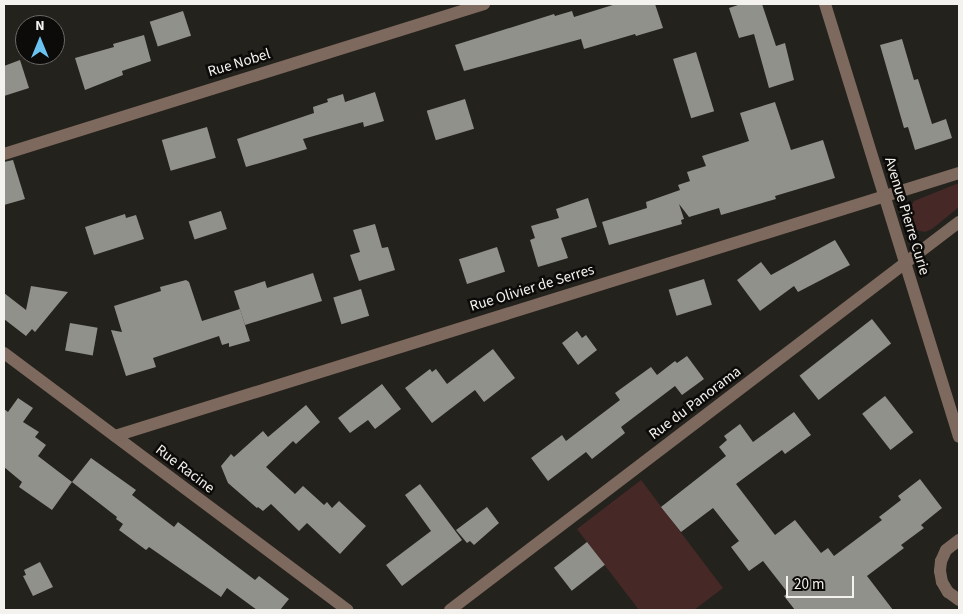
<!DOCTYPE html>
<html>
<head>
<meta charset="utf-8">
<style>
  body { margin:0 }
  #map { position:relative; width:963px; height:614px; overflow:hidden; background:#24221d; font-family:"Source Sans 3",sans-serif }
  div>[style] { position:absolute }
  .green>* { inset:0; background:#462827 }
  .building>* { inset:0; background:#91918b; transform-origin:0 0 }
  .minor>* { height:12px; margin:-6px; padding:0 6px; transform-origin:6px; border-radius:6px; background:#7d695d }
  span { translate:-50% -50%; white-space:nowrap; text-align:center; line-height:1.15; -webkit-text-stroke:5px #0d0b09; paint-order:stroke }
  .street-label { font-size:15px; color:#f3f2ee }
  .frame { position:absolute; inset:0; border:5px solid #f3f2ee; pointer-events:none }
  .north { position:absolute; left:15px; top:15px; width:50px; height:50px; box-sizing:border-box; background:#0d0b09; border:1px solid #696765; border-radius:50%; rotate:0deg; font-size:14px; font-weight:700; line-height:20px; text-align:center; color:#f3f2ee }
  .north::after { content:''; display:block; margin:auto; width:18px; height:22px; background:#6bc3f2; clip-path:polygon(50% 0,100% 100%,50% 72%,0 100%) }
  .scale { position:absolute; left:786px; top:576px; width:68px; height:22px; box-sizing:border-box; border:2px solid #f3f2ee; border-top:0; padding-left:6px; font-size:15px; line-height:18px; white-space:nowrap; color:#f3f2ee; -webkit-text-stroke:4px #0d0b09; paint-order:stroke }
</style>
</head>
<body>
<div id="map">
  <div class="green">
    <i style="clip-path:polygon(959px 183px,959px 207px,932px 229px,925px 232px,916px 230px,910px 209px,914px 201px)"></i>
    <i style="clip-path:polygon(641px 480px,723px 588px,694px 610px,639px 610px,577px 529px)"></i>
  </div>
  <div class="building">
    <i style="clip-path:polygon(616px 4px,655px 4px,663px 28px,636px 36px,635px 34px,584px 49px,581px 39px,464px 71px,455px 45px,554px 14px,555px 16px,572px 11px,574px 17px)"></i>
    <i style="clip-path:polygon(741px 4px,762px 4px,776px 46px,785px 43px,794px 80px,769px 88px,754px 34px,739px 38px,729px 8px)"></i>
    <i style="left:183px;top:11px;width:26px;height:35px;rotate:72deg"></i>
    <i style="clip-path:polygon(144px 35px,151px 61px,122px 71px,123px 75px,85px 90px,75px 58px,114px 47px,113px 44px)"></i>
    <i style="clip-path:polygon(902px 39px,914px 80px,918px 79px,932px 124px,946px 119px,952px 138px,915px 150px,908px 127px,904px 128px,880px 45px)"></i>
    <i style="left:696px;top:52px;width:62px;height:24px;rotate:73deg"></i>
    <i style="clip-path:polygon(20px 60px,29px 88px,4px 96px,4px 66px)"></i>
    <i style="clip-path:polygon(375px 92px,384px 121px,364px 127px,363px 122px,303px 139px,307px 149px,246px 167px,237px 139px,314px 113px,313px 107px,328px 102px,327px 99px,343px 94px,345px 102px)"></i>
    <i style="left:465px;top:99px;width:31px;height:40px;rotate:73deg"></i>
    <i style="clip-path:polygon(775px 102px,791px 150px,823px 140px,835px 178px,775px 196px,776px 199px,721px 215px,719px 208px,689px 217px,679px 204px,684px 219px,681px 220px,682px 224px,609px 245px,602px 222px,647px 208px,646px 202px,680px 190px,678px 185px,690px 181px,687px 172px,706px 166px,702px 156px,749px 141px,740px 113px)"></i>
    <i style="left:207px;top:127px;width:32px;height:47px;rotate:74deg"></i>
    <i style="clip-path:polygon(13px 160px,25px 199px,4px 205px,4px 162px)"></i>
    <i style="clip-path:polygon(588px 198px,597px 227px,561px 238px,568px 258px,538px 267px,530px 240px,535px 238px,531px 226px,559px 218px,556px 209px)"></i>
    <i style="left:221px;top:211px;width:19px;height:34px;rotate:72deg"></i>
    <i style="clip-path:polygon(125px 214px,126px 218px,136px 215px,144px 239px,94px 255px,85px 227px)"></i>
    <i style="clip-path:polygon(375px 224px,382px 248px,388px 247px,395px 270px,359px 281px,350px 255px,360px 252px,353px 230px)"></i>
    <i style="clip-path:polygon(835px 240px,850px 265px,798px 292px,794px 286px,760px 311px,737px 280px,761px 262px,771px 275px)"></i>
    <i style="left:497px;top:247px;width:26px;height:40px;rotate:72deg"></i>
    <i style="clip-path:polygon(313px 273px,322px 301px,245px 325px,234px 291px,265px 281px,267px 288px)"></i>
    <i style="left:704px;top:279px;width:27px;height:37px;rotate:73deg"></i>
    <i style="clip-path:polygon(186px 280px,189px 282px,202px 321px,240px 309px,250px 341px,229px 347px,229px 343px,222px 345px,219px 336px,153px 358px,156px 367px,126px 376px,111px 330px,122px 332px,114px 306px,161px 291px,160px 287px)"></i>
    <i style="clip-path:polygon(31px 286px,68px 292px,35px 332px,32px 329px,26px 336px,4px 319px,4px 293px,26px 310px)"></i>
    <i style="left:361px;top:289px;width:28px;height:29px;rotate:73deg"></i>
    <i style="left:872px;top:319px;width:31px;height:92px;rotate:52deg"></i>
    <i style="left:70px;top:323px;width:28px;height:28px;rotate:10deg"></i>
    <i style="clip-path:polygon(577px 331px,582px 338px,586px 335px,597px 350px,578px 365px,562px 343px)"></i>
    <i style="clip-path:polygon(493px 349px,515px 378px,484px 402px,475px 390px,432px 423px,405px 388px,430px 369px,432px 372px,436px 369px,447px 384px)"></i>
    <i style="clip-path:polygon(687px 356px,704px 379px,682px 395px,675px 386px,621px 427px,625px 433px,592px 459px,586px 452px,548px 481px,531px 458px,562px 435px,566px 441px,620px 400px,615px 393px,651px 367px,657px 375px,675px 361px,677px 363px)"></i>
    <i style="clip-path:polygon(382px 384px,401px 409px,375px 429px,368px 420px,350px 433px,338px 418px)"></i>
    <i style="left:885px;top:396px;width:46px;height:29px;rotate:52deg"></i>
    <i style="clip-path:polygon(18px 398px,33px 408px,23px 422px,39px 432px,35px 437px,46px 445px,38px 456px,72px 482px,52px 510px,19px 487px,22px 482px,4px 467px,4px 409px,8px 412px)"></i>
    <i style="clip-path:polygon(306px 405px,320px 422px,296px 444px,293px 441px,266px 467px,295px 494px,303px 486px,324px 505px,327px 502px,332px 508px,339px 501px,366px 526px,340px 554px,307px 523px,299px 531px,271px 504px,263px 511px,258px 507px,257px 508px,228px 483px,221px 466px,231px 454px,234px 457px,263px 431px,268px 437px)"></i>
    <i style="clip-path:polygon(794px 412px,811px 435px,785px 454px,782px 450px,736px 484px,775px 535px,795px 520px,821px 553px,828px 548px,834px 556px,882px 520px,879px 517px,901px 500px,898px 496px,920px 479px,942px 508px,921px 525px,924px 528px,901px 545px,904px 548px,867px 576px,893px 610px,795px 610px,784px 596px,788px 593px,763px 561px,749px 571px,731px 547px,739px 541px,713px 508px,681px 532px,661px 507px,726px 456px,719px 447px,727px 440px,724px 436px,740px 424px,753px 442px)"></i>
    <i style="clip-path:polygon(91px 458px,136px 490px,132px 495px,174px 527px,178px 522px,255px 580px,259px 576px,289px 599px,280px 610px,257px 610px,227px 588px,221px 597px,149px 547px,146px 550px,119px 530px,123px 524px,116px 519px,117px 517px,72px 482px)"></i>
    <i style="clip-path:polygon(420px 484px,462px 540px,402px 586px,386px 565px,431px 531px,405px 495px)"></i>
    <i style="clip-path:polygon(487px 507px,499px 523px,474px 545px,470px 541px,467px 543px,456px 530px)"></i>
    <i style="left:587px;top:542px;width:29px;height:42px;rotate:52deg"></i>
    <i style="clip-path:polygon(40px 562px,53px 587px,33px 596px,23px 576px,26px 575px,24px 570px)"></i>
  </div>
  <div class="minor">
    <i style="left:825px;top:4px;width:453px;rotate:72.8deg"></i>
    <i style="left:4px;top:154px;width:503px;rotate:-17.35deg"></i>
    <i style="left:4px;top:353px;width:429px;rotate:36.8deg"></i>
    <i style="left:115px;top:436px;width:884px;rotate:-17.31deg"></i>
    <i style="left:959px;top:540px;width:16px;rotate:142deg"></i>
    <i style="left:946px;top:550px;width:12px;rotate:114deg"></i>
    <i style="left:941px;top:561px;width:10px;rotate:96deg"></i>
    <i style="left:940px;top:571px;width:11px;rotate:80deg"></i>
    <i style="left:942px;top:582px;width:12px;rotate:59deg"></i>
    <i style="left:948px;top:592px;width:14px;rotate:36deg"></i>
    <i style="left:450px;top:610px;width:640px;rotate:-37.32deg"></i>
  </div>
  <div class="street-label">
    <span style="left:239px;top:63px;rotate:-17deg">Rue Nobel</span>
    <span style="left:907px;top:216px;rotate:73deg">Avenue Pierre Curie</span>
    <span style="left:532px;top:288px;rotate:-17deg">Rue Olivier de Serres</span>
    <span style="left:695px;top:403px;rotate:-37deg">Rue du Panorama</span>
    <span style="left:185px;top:469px;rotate:37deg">Rue Racine</span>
  </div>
  <div class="frame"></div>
  <div class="north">N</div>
  <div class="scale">20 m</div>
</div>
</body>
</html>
